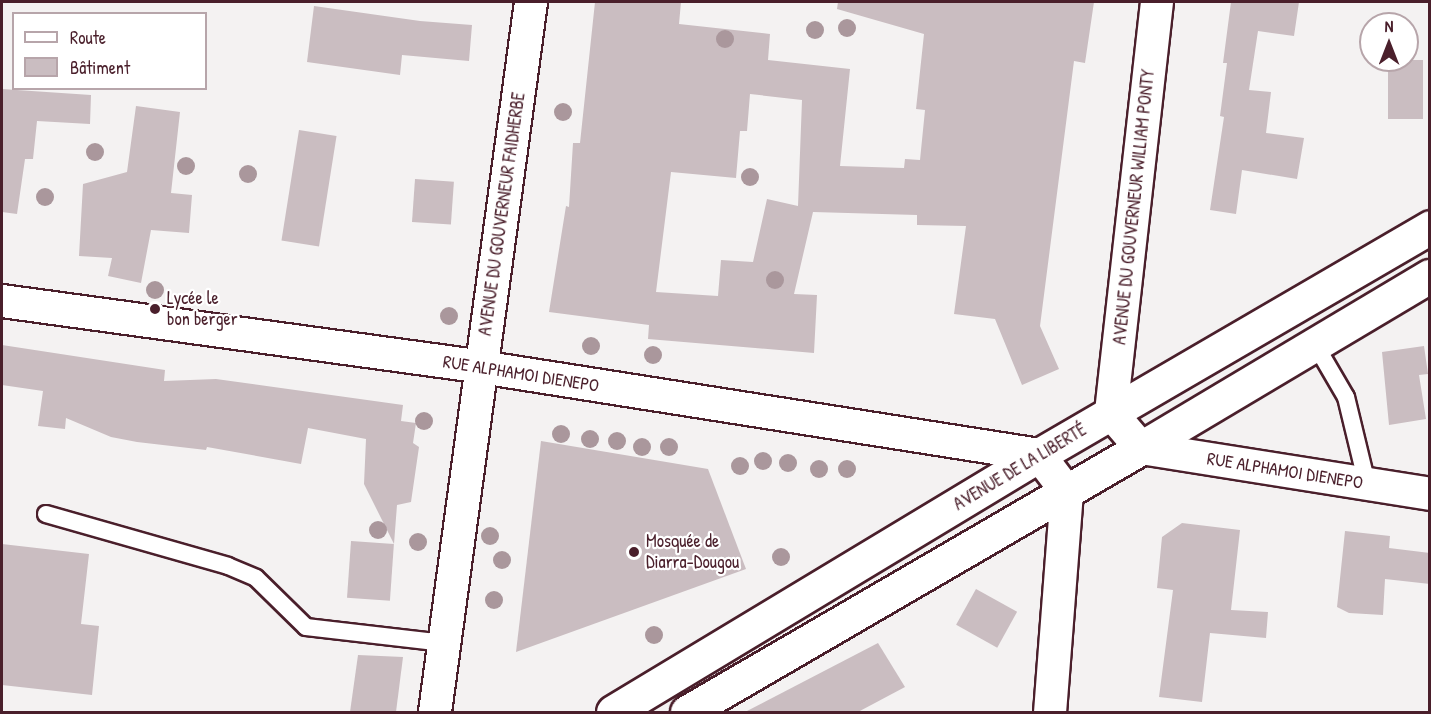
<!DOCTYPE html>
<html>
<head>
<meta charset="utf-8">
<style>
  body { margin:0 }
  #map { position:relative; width:1431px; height:714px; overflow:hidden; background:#f4f2f2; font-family:"Patrick Hand",sans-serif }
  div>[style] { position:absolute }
  .building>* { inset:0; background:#cabdc1; transform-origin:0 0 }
  .roads { filter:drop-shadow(2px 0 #4a1f2b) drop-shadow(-2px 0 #4a1f2b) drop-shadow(0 2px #4a1f2b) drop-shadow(0 -2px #4a1f2b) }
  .service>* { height:16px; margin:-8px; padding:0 8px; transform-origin:8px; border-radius:8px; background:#fff }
  .minor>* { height:32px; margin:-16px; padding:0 16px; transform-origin:16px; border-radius:16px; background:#fff }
  .secondary>* { height:33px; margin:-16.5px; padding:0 16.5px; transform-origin:16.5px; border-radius:16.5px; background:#fff }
  .trees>* { width:18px; height:18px; margin:-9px; border-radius:50%; background:#aa979c }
  .dots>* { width:16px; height:16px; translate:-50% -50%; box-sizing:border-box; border:3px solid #fff; border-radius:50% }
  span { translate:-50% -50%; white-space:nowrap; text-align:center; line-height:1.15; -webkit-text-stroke:4.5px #fff; paint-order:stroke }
  .street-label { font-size:18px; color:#4a1f2b }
  .poi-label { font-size:18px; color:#4a1f2b }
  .left { translate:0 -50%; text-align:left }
  .frame { position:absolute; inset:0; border:3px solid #4a1f2b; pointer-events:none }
  .legend { position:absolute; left:12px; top:12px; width:195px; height:78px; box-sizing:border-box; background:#fff; border:2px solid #b7a5aa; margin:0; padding:8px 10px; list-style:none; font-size:18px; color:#4a1f2b }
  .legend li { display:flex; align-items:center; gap:12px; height:30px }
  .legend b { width:30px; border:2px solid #b7a5aa }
  .north { position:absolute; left:1359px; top:12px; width:60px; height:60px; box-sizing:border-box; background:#fff; border:2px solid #b7a5aa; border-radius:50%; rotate:0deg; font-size:16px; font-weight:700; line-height:24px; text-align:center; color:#4a1f2b }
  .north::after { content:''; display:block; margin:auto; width:21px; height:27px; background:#4a1f2b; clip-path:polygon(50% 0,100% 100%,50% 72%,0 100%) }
</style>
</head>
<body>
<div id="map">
  <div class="building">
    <i style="clip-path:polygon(evenodd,595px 2px,681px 2px,679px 24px,770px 34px,768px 60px,850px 69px,840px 166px,904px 168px,905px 159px,920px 160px,925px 110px,916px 109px,924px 34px,837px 9px,838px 2px,1094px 2px,1085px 63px,1074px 61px,1040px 326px,1059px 369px,1022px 385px,995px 319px,954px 314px,966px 226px,917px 225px,917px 215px,813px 212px,794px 294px,817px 295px,814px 353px,648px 339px,649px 325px,549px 312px,566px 206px,569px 207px,573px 143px,580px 143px,595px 2px,750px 94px,802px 100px,798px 206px,767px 199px,753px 262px,721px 260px,718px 296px,656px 292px,671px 172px,736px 178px,740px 131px,747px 131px,750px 94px)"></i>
    <i style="clip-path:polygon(1231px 2px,1299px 2px,1294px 36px,1258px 31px,1249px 90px,1271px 92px,1266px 133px,1304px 138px,1297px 179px,1242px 170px,1236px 214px,1210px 210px,1224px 117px,1220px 116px,1227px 63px,1223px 63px)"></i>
    <i style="clip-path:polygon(314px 6px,420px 21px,472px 25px,469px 61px,402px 55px,400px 75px,307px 62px)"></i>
    <i style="left:1388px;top:60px;width:35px;height:59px"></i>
    <i style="clip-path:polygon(2px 89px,91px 95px,90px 124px,37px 121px,33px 159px,25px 159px,17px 214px,2px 212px)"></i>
    <i style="clip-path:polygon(136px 106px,180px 112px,171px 193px,192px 195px,189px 233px,151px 230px,141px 283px,108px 276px,112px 258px,79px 256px,83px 184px,127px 172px)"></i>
    <i style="left:299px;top:130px;width:38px;height:112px;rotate:9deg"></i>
    <i style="left:415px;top:179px;width:39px;height:43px;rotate:4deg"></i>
    <i style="clip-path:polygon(2px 345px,165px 370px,164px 381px,216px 379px,403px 405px,401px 421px,416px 423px,413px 443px,419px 447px,411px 502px,397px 505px,394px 544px,364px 484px,366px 439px,308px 428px,301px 464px,207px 447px,206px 450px,137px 442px,111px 437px,66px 418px,65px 429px,38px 426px,43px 391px,2px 385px)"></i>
    <i style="clip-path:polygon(1424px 346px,1428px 374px,1419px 375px,1426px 419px,1389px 425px,1382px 352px)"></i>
    <i style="clip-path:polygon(541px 441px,708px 469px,746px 569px,516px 652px)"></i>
    <i style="clip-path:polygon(1182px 523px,1240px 530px,1231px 610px,1268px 612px,1266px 638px,1210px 633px,1202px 702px,1159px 697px,1173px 590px,1157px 588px,1162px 537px)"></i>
    <i style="clip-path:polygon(1345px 531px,1390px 536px,1389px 548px,1430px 553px,1430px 584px,1385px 579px,1383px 615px,1349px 613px,1337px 607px)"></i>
    <i style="left:351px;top:541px;width:43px;height:57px;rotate:4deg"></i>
    <i style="clip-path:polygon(2px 544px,89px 554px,81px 624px,99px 626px,92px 695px,2px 685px)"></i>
    <i style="left:976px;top:589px;width:47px;height:41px;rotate:29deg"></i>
    <i style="clip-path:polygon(878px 643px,905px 687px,858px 712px,745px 712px)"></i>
    <i style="clip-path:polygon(358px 655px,403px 657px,396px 712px,350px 712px)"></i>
  </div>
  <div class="roads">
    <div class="service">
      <i style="left:1315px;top:344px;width:61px;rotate:59.7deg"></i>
      <i style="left:1346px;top:397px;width:89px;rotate:76.4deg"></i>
      <i style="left:46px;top:514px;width:189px;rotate:15.9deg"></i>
      <i style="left:228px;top:566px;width:30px;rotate:23deg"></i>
      <i style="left:256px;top:578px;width:70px;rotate:44.4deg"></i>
      <i style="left:306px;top:627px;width:139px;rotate:6.6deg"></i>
    </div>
    <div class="minor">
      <i style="left:1157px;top:2px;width:414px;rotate:96.4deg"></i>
      <i style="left:1111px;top:413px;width:46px;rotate:49.4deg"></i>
      <i style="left:1141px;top:448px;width:293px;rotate:9deg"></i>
      <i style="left:2px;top:301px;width:484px;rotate:7.8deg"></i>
      <i style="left:481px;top:367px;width:565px;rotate:8.96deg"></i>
      <i style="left:1039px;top:455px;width:46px;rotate:52.9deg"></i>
      <i style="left:1067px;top:492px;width:221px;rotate:94.4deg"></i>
      <i style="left:435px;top:712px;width:716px;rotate:-82.3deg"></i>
    </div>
    <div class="secondary">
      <i style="left:613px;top:712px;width:498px;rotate:-31.1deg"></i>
      <i style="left:1039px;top:455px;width:453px;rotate:-30.2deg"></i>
      <i style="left:687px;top:712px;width:525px;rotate:-30.18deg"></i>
      <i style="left:1141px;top:448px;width:336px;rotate:-30.8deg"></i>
    </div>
  </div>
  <div class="trees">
    <i style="left:847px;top:28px"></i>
    <i style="left:815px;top:30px"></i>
    <i style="left:725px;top:39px"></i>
    <i style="left:563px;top:112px"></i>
    <i style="left:95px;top:152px"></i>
    <i style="left:186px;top:166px"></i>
    <i style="left:248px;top:174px"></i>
    <i style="left:750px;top:177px"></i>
    <i style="left:45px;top:197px"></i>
    <i style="left:775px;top:280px"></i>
    <i style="left:155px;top:290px"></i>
    <i style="left:449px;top:316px"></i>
    <i style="left:591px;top:346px"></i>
    <i style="left:653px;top:355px"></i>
    <i style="left:424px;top:421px"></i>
    <i style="left:561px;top:434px"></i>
    <i style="left:590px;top:439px"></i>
    <i style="left:617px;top:441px"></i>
    <i style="left:642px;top:447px"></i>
    <i style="left:669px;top:447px"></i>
    <i style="left:763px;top:461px"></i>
    <i style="left:788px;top:463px"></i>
    <i style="left:740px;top:466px"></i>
    <i style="left:819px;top:469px"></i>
    <i style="left:847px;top:469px"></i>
    <i style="left:378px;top:530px"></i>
    <i style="left:490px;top:536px"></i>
    <i style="left:418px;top:542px"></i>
    <i style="left:781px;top:557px"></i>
    <i style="left:502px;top:560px"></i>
    <i style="left:494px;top:600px"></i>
    <i style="left:654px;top:635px"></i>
  </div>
  <div class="dots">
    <i style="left:155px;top:309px;background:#4a1f2b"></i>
    <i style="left:634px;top:552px;background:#4a1f2b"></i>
  </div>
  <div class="street-label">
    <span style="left:1134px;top:207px;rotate:-84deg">AVENUE DU GOUVERNEUR WILLIAM PONTY</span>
    <span style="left:502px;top:214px;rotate:-82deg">AVENUE DU GOUVERNEUR FAIDHERBE</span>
    <span style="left:521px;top:374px;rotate:9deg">RUE ALPHAMOI DIENEPO</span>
    <span style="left:1020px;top:467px;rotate:-31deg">AVENUE DE LA LIBERTÉ</span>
    <span style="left:1285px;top:471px;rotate:9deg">RUE ALPHAMOI DIENEPO</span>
  </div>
  <div class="poi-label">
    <span class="left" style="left:167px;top:309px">Lycée le<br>bon berger</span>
    <span class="left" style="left:646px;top:552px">Mosquée de<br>Diarra-Dougou</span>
  </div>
  <div class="frame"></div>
  <ul class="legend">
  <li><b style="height:8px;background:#fff"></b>Route</li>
  <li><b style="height:16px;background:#cabdc1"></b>Bâtiment</li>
  </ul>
  <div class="north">N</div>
</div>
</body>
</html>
